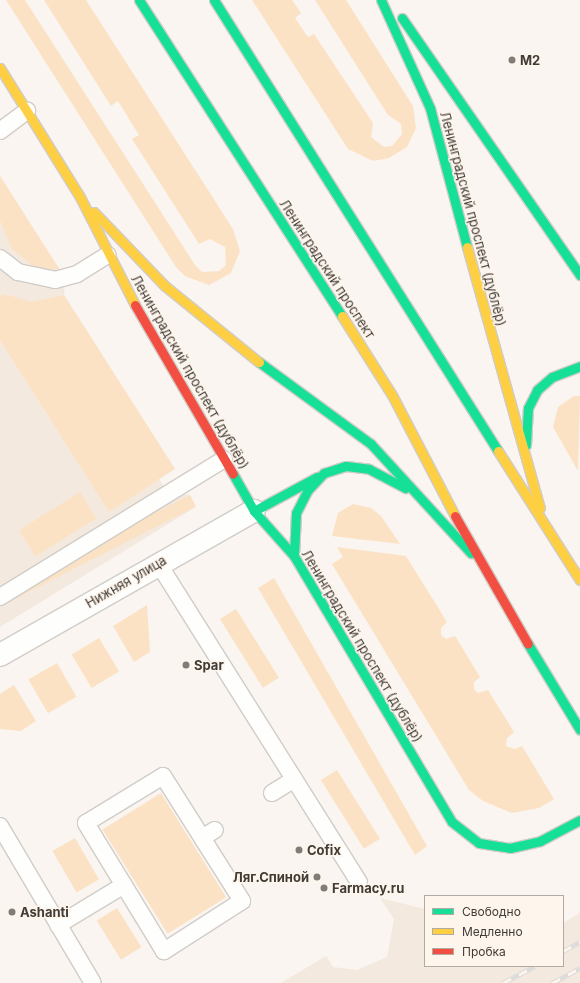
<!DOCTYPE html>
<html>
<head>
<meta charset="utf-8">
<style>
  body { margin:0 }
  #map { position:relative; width:580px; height:983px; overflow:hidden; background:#faf5f0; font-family:Inter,sans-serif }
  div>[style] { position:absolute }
  .built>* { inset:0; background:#f4e9df }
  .green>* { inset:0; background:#fce2c5; transform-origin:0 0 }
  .roads { filter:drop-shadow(1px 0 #d0ccc7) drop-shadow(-1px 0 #d0ccc7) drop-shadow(0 1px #d0ccc7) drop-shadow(0 -1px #d0ccc7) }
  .lane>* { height:16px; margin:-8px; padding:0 8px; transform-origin:8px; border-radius:8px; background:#fefefd }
  .street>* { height:22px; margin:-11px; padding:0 11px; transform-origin:11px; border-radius:11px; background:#fefefd }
  .fast>* { height:9px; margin:-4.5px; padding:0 4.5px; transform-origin:4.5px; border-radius:4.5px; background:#16e098 }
  .slow>* { height:9px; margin:-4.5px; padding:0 4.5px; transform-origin:4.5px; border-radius:4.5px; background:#ffcf43 }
  .jam>* { height:9px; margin:-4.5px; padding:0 4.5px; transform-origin:4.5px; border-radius:4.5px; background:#f24e42 }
  .rail>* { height:4.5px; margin-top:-2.25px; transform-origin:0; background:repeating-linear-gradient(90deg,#fef5ec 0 9px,#dddcdb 0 18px); box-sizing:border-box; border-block:1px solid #dddcdb }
  .dots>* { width:11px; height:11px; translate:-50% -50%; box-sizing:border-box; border:2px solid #fef5ec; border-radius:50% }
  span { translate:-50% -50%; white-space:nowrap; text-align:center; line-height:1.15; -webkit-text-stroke:3px #fef5ec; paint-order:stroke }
  .poi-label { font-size:13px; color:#3f3b36; font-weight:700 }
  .left { translate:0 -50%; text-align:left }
  .right { translate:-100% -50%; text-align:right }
  .street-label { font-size:13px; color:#3f3b36 }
  .legend { position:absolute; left:424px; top:895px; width:140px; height:72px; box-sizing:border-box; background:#fef5ec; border:1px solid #b2aba3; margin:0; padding:5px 7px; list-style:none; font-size:12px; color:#3f3b36 }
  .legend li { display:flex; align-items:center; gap:8px; height:20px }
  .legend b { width:20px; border:1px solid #b2aba3 }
</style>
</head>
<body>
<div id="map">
  <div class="built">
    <i style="clip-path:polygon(0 176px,65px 278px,64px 295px,175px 469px,159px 479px,168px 493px,190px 495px,196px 507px,0 627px)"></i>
    <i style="clip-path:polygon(380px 898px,425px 909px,425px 966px,563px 966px,563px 923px,580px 913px,580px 983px,281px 983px,326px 956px,333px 967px,357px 970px,387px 957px,394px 919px)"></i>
  </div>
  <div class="green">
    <i style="clip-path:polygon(6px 0,25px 0,195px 265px,202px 272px,219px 271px,226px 265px,225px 247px,210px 239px,199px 244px,132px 139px,139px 135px,118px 101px,111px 106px,44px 0,86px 0,233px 229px,240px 251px,231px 273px,209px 285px,185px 276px,176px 267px)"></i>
    <i style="clip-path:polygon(252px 0,292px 0,301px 13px,295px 18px,308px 37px,314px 34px,373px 123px,371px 137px,384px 147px,392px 146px,402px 134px,401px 124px,388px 115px,315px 0,346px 0,413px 106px,416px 128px,407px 147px,389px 158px,373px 161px,348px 149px)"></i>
    <i style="clip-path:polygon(0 176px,60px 270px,34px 267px,12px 249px,0 220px)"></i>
    <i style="clip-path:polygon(4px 294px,32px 302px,64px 295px,175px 469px,109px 512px,0 340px,0 297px)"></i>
    <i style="clip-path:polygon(574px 396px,580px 396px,578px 471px,553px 427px,558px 407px)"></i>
    <i style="left:80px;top:492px;width:31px;height:72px;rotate:58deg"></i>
    <i style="left:190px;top:495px;width:13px;height:223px;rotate:63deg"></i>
    <i style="clip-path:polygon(353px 504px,371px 508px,381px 516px,400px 544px,332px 536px,338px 513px)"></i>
    <i style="clip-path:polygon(337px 547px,406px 556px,447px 622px,441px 628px,441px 635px,446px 639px,455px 636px,480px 677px,474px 682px,474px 689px,478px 693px,488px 690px,514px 732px,507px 738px,506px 746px,515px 749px,522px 746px,554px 799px,539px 808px,512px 813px,483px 801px,469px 790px,332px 564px,343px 557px)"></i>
    <i style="clip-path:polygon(274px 578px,427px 846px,415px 855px,258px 588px)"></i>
    <i style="clip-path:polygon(147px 605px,150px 652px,134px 662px,113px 626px)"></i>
    <i style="left:236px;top:609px;width:81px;height:19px;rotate:58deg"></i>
    <i style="left:99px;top:638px;width:39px;height:32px;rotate:59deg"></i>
    <i style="left:57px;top:663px;width:39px;height:33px;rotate:60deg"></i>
    <i style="clip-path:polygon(14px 685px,36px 721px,21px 731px,0 729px,0 694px)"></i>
    <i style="left:337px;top:770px;width:81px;height:19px;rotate:58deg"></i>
    <i style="left:161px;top:793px;width:123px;height:69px;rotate:58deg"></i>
    <i style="left:75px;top:838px;width:48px;height:26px;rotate:60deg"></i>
    <i style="left:117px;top:908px;width:46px;height:24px;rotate:58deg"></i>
  </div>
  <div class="roads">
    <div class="lane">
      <i style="left:0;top:131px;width:34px;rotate:-37deg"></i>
      <i style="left:0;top:258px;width:23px;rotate:38deg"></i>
      <i style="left:18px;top:272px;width:38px;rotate:12deg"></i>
      <i style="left:55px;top:280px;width:23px;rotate:-15deg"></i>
      <i style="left:77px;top:274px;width:36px;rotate:-32deg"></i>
      <i style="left:158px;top:563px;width:377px;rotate:57.8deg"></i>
      <i style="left:0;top:597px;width:263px;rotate:-31.6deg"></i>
      <i style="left:163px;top:776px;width:148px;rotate:57.7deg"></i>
      <i style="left:242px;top:901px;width:93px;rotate:147.3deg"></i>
      <i style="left:164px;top:951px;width:150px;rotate:-121.4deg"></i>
      <i style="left:86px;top:823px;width:90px;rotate:-31.4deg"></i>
      <i style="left:272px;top:793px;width:26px;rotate:-32deg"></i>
      <i style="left:0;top:826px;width:182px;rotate:59.4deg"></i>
      <i style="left:202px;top:838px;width:15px;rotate:-32deg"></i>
      <i style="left:58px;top:925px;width:77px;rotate:-31.2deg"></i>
    </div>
    <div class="street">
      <i style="left:0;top:655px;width:292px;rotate:-29.6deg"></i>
    </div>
    <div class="fast">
      <i style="left:139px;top:0;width:376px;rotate:57.3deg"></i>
      <i style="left:214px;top:0;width:533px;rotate:57.8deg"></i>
      <i style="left:381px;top:0;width:119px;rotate:65.6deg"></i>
      <i style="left:430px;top:108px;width:144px;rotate:75.1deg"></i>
      <i style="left:402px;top:18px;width:313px;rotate:55.3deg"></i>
      <i style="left:259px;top:362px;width:139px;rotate:36.2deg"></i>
      <i style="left:371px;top:444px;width:148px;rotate:47.5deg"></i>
      <i style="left:526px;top:445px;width:37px;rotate:-87deg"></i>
      <i style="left:528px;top:408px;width:20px;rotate:-63deg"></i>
      <i style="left:537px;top:390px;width:20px;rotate:-41deg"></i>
      <i style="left:552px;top:377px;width:30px;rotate:-21deg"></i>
      <i style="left:233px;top:474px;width:43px;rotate:60.4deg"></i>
      <i style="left:254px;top:511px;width:60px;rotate:48.4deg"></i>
      <i style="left:294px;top:556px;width:309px;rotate:59.3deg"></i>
      <i style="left:452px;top:822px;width:34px;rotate:38deg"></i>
      <i style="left:479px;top:843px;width:31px;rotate:9deg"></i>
      <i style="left:510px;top:848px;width:31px;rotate:-13deg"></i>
      <i style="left:540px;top:841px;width:45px;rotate:-27.7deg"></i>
      <i style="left:254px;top:511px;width:72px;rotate:-28.4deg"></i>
      <i style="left:294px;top:556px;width:43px;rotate:-87.3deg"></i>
      <i style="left:296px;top:513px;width:25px;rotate:-63deg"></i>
      <i style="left:307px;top:491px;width:25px;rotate:-47deg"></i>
      <i style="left:324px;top:473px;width:23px;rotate:-18deg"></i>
      <i style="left:346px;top:466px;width:23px;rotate:7deg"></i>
      <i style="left:369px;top:469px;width:41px;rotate:27.8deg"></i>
      <i style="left:528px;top:644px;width:100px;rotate:58.8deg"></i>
    </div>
    <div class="slow">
      <i style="left:0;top:68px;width:152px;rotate:58.2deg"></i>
      <i style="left:80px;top:197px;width:121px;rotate:63deg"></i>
      <i style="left:94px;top:212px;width:103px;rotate:46.2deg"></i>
      <i style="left:165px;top:286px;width:121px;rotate:39deg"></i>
      <i style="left:467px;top:247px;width:271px;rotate:74.4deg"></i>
      <i style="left:342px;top:316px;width:93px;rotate:57.7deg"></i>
      <i style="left:392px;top:395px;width:136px;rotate:62.5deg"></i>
      <i style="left:498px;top:451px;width:153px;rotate:57.6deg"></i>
    </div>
    <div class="jam">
      <i style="left:135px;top:305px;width:195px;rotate:59.9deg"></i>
      <i style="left:455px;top:516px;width:147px;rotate:60.3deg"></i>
    </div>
  </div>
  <div class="rail">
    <i style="left:563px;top:951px;width:19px;rotate:-28deg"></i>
    <i style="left:503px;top:983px;width:36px;rotate:-28deg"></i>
    <i style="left:552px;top:983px;width:32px;rotate:-28deg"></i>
  </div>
  <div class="dots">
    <i style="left:512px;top:60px;background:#807c77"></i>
    <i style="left:186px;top:665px;background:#807c77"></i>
    <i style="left:299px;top:850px;background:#807c77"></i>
    <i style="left:317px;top:877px;background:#807c77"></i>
    <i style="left:324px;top:888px;background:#807c77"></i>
    <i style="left:12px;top:912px;background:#807c77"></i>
  </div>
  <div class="poi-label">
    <span class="left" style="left:520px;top:60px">М2</span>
    <span class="left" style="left:194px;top:665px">Spar</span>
    <span class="left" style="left:307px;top:850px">Cofix</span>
    <span class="right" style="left:309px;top:877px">Ляг.Спиной</span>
    <span class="left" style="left:332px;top:888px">Farmacy.ru</span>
    <span class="left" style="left:20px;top:912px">Ashanti</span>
  </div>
  <div class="street-label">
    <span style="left:473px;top:219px;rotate:75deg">Ленинградский проспект (дублёр)</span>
    <span style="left:327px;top:269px;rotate:57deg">Ленинградский проспект</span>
    <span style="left:190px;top:372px;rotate:60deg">Ленинградский проспект (дублёр)</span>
    <span style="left:126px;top:582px;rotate:-30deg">Нижняя улица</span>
    <span style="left:362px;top:646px;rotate:59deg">Ленинградский проспект (дублёр)</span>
  </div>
  <ul class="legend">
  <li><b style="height:5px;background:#16e098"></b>Свободно</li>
  <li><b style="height:5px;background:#ffcf43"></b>Медленно</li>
  <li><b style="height:5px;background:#f24e42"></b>Пробка</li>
  </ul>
</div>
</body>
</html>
